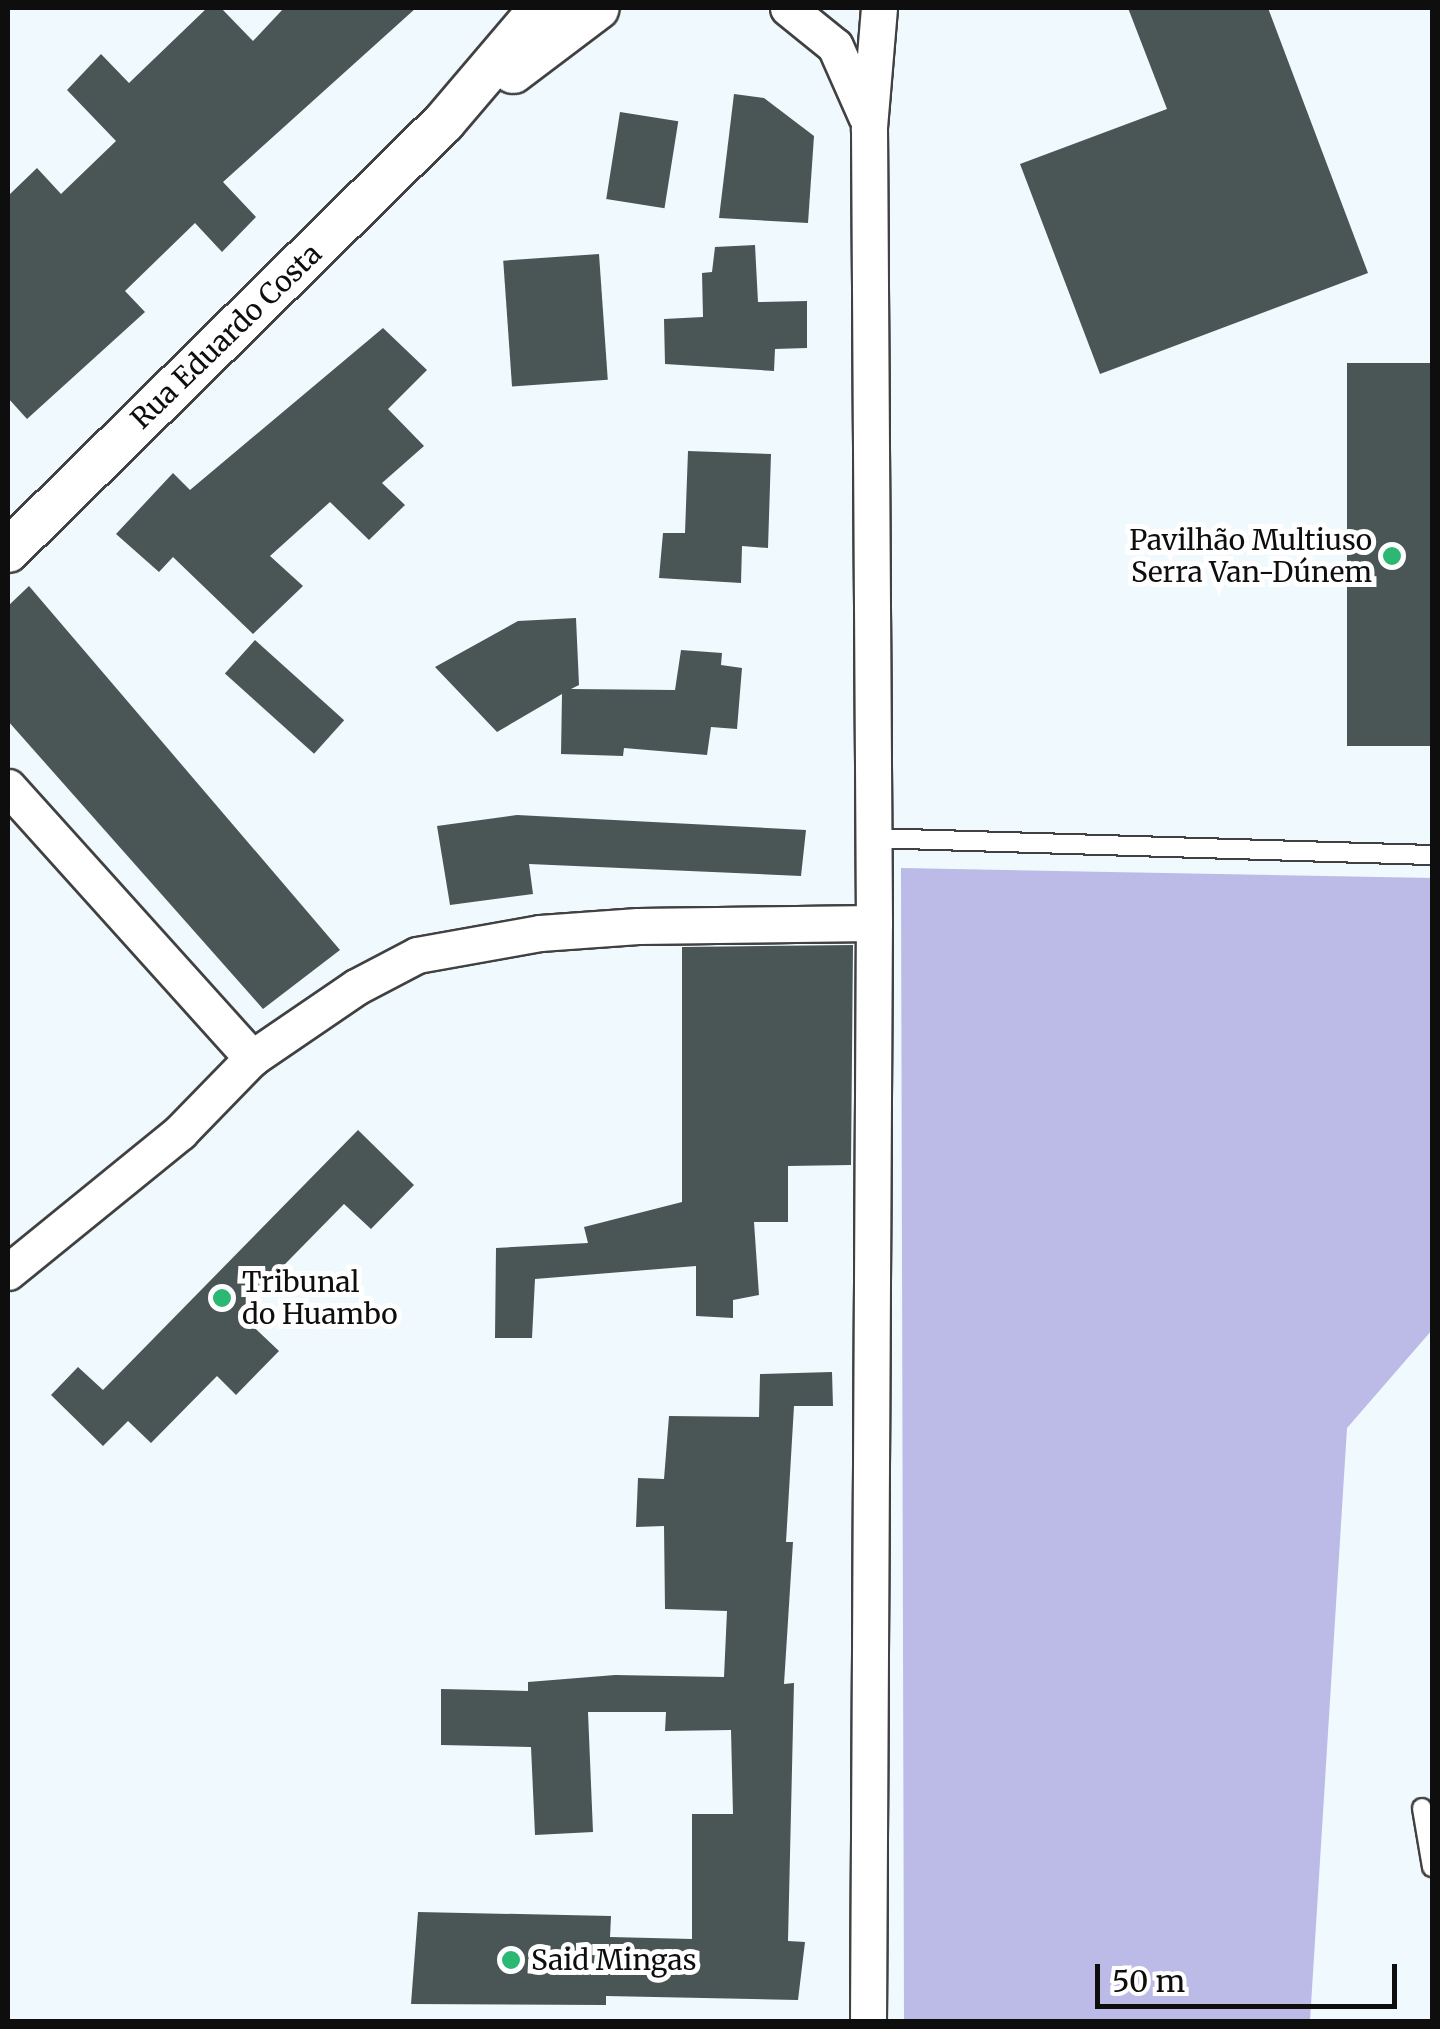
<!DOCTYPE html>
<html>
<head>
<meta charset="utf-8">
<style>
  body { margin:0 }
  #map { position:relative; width:1440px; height:2029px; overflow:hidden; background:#eff9fe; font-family:Merriweather,serif }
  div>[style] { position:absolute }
  .green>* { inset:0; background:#bcbae7 }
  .building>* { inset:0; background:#4a5655; transform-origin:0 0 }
  .roads { filter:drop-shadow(2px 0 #414141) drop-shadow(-2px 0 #414141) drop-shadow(0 2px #414141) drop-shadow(0 -2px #414141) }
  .service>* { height:18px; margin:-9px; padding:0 9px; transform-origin:9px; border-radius:9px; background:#fff }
  .minor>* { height:35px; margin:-17.5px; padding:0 17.5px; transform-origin:17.5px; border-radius:17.5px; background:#fff }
  .tertiary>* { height:42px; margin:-21px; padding:0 21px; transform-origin:21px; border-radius:21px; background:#fff }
  .dots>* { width:28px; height:28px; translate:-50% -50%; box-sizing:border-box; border:5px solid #fff; border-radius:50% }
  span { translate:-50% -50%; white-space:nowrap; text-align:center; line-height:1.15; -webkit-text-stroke:10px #fff; paint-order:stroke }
  .street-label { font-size:28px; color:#0e0e0e }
  .poi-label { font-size:28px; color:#0e0e0e }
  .right { translate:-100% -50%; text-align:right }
  .left { translate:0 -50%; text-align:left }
  .frame { position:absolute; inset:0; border:10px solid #0e0e0e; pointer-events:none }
  .scale { position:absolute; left:1095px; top:1964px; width:302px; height:45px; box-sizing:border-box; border:5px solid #0e0e0e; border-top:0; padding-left:12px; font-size:30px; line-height:35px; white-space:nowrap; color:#0e0e0e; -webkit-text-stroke:8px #fff; paint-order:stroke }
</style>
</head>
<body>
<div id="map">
  <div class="green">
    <i style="clip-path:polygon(901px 868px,1432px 878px,1432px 1330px,1347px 1428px,1310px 2021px,904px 2021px)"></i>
  </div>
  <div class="building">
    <i style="clip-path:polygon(207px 8px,221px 8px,253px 41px,284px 8px,416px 8px,223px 182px,256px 217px,222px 252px,195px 223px,125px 291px,145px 312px,27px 419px,8px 398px,8px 196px,37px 168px,61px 194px,116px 141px,67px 90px,101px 54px,129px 83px)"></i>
    <i style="clip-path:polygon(1128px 8px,1268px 8px,1368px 273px,1100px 374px,1020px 164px,1167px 109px)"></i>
    <i style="clip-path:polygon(734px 94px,764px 98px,814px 136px,808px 223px,719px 218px)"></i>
    <i style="left:620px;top:112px;width:59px;height:88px;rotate:9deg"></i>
    <i style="clip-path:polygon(755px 245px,758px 302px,807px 301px,807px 348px,775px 349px,774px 371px,665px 364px,664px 319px,703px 317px,702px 273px,712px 272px,715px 247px)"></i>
    <i style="left:599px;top:254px;width:126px;height:96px;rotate:86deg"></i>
    <i style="clip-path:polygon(383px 328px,427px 370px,388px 409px,424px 446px,382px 483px,405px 505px,369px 540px,330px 502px,270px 556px,303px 586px,253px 634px,173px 557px,159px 572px,116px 534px,173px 473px,190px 490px)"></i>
    <i style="left:1432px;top:363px;width:383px;height:85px;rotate:90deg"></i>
    <i style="clip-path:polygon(688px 451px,771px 454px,768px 548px,742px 546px,741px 583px,659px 578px,663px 533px,685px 533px)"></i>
    <i style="clip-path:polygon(29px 586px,340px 950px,263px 1009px,8px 721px,8px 606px)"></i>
    <i style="clip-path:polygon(576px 618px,579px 685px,571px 689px,675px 690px,681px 650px,722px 653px,721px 665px,742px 668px,737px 729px,711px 727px,707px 755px,624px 748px,623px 756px,561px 754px,562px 694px,497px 732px,435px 667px,518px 621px)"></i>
    <i style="left:255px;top:640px;width:120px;height:45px;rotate:42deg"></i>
    <i style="clip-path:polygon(517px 815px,806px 830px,801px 876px,529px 864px,533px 894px,450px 905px,437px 826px)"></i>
    <i style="clip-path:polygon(853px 945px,851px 1165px,788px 1166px,788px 1222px,754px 1222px,759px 1295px,733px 1300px,733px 1318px,696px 1316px,696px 1266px,535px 1279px,532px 1338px,495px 1338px,496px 1248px,588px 1243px,584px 1227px,682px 1202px,682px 947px)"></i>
    <i style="clip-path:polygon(358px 1130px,414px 1185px,371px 1229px,344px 1204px,238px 1312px,279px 1351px,236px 1395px,217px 1376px,151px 1443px,128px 1421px,103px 1446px,51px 1395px,78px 1367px,103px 1390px)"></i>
    <i style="clip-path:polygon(832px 1372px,833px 1406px,794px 1406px,786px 1542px,793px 1542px,784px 1684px,794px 1683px,788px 1941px,805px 1942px,798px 2000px,606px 1996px,606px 2005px,411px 2004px,418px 1912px,611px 1916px,610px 1937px,692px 1939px,692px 1814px,733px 1814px,731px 1730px,665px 1731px,666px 1712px,588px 1712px,593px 1832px,535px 1835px,531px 1747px,441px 1745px,441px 1689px,528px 1691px,528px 1682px,615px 1675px,724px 1677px,727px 1611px,665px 1609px,664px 1526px,636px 1527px,638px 1478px,664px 1479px,669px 1416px,759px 1417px,760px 1374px)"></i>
  </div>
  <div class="roads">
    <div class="service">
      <i style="left:871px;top:838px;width:561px;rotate:1.74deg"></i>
      <i style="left:1422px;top:1808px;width:60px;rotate:80.4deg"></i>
    </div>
    <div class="minor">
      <i style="left:788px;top:8px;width:60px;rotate:39deg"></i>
      <i style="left:835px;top:46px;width:77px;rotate:66.1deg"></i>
      <i style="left:8px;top:787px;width:365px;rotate:48deg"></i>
      <i style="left:8px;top:1272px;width:222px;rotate:-39.1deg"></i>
      <i style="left:180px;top:1132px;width:103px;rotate:-45.8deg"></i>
      <i style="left:252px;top:1058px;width:126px;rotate:-34.3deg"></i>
      <i style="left:356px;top:987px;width:69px;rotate:-27.7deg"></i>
      <i style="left:417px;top:955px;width:125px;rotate:-10.1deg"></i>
      <i style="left:540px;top:933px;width:98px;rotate:-4.1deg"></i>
      <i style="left:638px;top:926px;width:236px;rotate:-0.7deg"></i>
      <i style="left:868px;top:2022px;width:1099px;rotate:-89.69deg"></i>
      <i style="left:874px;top:923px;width:796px;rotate:-90.36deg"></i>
      <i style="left:869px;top:127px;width:119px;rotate:-85.2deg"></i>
    </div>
    <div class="tertiary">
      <i style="left:513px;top:72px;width:106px;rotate:-37deg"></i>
      <i style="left:8px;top:551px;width:612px;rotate:-44.54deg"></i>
      <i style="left:444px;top:122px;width:150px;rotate:-49.6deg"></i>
    </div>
  </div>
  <div class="dots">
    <i style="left:1392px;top:556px;background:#2bb873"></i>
    <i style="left:222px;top:1298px;background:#2bb873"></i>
    <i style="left:511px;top:1960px;background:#2bb873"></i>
  </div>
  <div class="street-label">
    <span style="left:226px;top:336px;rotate:-44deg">Rua Eduardo Costa</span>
  </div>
  <div class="poi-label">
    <span class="right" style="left:1372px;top:556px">Pavilhão Multiuso<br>Serra Van-Dúnem</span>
    <span class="left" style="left:242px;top:1298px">Tribunal<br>do Huambo</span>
    <span class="left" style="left:531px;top:1960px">Said Mingas</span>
  </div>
  <div class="frame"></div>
  <div class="scale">50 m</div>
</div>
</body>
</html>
